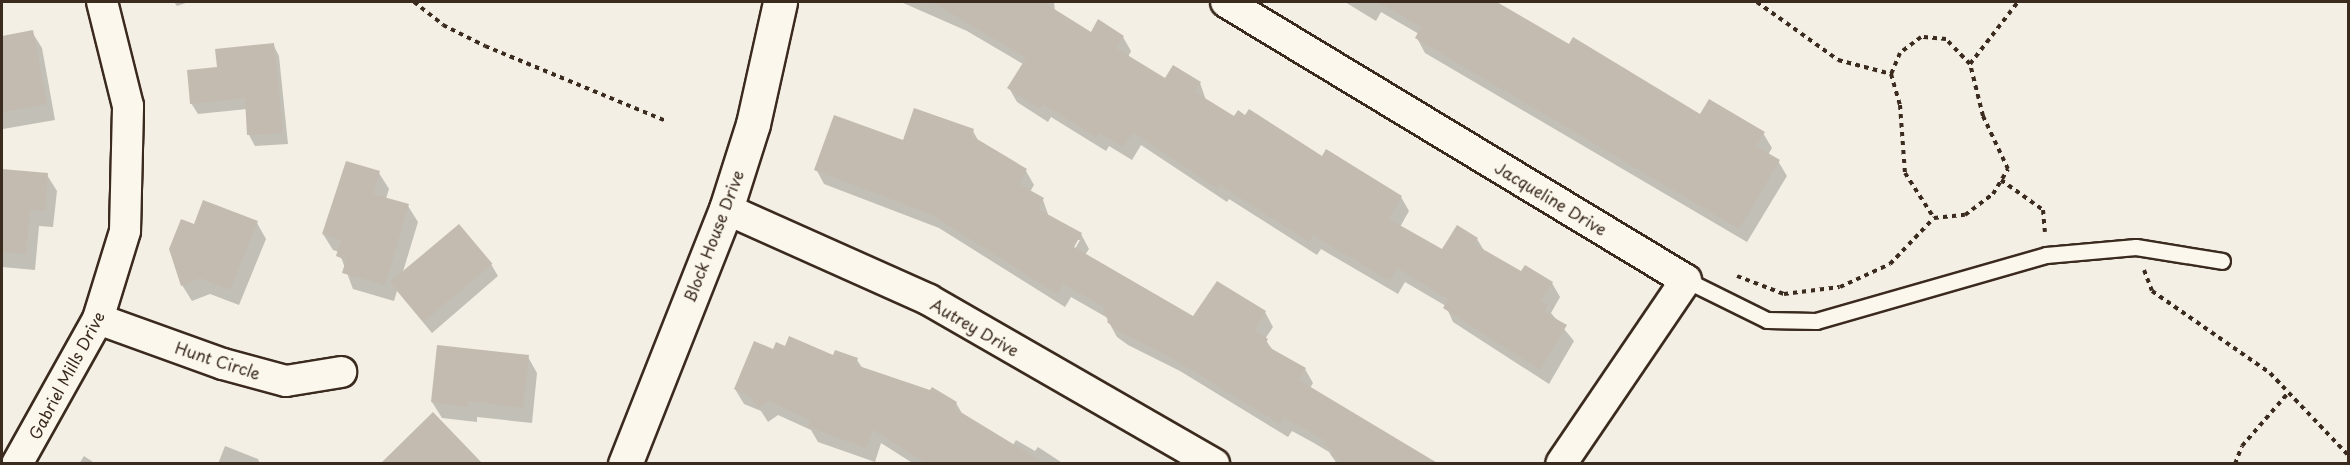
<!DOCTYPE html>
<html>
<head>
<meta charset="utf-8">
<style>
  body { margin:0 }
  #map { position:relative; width:2350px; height:465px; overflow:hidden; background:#f3efe4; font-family:"Playpen Sans",sans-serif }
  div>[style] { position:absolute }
  .shadow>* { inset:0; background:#0003 }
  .building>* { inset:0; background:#c3bbb0; transform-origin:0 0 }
  .path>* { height:4px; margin-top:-2px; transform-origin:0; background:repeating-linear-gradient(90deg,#3b2a1e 0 4.5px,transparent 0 9px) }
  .roads { filter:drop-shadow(2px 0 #3b2a1e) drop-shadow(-2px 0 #3b2a1e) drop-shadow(0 2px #3b2a1e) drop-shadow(0 -2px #3b2a1e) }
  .service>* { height:15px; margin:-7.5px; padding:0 7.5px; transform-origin:7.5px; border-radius:7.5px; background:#fbf7ec }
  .minor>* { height:30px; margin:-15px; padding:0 15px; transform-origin:15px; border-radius:15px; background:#fbf7ec }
  .tertiary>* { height:33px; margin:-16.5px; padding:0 16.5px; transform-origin:16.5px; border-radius:16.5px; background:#fbf7ec }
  span { translate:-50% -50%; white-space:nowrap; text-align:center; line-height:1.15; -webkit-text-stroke:4.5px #fbf7ec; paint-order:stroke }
  .street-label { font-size:16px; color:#3b2a1e }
  .frame { position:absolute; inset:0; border:3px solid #3b2a1e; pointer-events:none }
</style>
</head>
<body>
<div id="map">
  <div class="shadow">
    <i style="clip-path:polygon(174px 2px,189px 2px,177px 6px)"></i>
    <i style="clip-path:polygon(901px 2px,1054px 2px,1055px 11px,1091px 34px,1123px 37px,1131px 51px,1128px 57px,1166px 80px,1200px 83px,1206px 100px,1235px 118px,1401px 197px,1409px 211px,1400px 227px,1442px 251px,1477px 239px,1485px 252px,1522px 274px,1552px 283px,1560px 297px,1551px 313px,1574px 341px,1549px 384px,1453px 322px,1446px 306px,1405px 282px,1398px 294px,1321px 249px,1317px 255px,1229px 199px,1227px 202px,1141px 145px,1132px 160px,1109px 146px,1106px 151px,1051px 117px,1048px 122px,1017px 102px,1009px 88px,1023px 64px,967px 31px)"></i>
    <i style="clip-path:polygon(1345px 2px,1491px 2px,1701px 116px,1763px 133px,1772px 148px,1768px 155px,1778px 161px,1787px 176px,1747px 242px,1425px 53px,1417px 38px,1419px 34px,1381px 12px,1376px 21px)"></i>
    <i style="clip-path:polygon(32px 32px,42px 48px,55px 120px,3px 129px,2px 38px)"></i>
    <i style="clip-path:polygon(273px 44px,279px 56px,288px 144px,255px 146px,249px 135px,247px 109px,198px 114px,191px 103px)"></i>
    <i style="clip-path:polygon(evenodd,973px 131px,979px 142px,1026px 171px,1034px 185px,1030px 192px,1043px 200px,1049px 217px,1081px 234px,1089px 249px,1085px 255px,1193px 319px,1265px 312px,1273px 327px,1265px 339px,1274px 352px,1305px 369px,1313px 383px,1310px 388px,1436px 464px,1337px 464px,1329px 452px,1314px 443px,1292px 431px,1288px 437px,1180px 371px,1128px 345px,1117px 337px,1106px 317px,1071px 297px,1065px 307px,939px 228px,824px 184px,816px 169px,904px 142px,973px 131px,1076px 240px,1080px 240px,1072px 254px,1076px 240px)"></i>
    <i style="clip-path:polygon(2px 170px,47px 175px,57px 191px,53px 227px,39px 226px,35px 270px,2px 267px)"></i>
    <i style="clip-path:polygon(379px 173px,389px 189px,386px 199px,408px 206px,418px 222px,402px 275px,491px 264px,498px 276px,432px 333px,397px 291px,394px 301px,353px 289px,339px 252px,333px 250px,323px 234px)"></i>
    <i style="clip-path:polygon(257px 223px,266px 239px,239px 305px,210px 294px,192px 301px,182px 285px,195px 226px)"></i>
    <i style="clip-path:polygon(774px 351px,857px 360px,863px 369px,956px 403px,963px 415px,1013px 445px,1016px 440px,1035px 451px,1038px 447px,1064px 464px,914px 464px,881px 443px,875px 462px,818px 442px,811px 430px,778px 415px,768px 422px,761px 411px,744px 404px,735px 389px)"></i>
    <i style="clip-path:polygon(528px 357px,537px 373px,532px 423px,477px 417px,477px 422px,442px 418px,432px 402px)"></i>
    <i style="clip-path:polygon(225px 446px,258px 459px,260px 464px,218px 464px)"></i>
    <i style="clip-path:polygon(84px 456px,96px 464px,79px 464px)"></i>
  </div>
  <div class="building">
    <i style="clip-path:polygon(932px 2px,1043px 2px,1091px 32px,1098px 19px,1124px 36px,1116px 48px,1165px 78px,1173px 65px,1201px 82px,1195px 92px,1234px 116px,1238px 110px,1245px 115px,1249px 109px,1322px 156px,1326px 149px,1402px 196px,1389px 219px,1442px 249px,1457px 225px,1478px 238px,1474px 244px,1521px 271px,1525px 265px,1553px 282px,1541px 301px,1548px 305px,1544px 312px,1567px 325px,1540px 370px,1443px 308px,1448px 299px,1397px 268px,1390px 281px,1313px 235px,1309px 242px,1220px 185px,1218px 189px,1133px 132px,1123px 147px,1100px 133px,1097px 138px,1043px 104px,1040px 109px,1007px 88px,1026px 58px)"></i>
    <i style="clip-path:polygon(1378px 2px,1497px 2px,1569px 44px,1573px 37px,1700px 114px,1709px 99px,1765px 132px,1756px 146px,1780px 160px,1739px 229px,1415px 38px,1421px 27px)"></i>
    <i style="clip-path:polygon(33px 30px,47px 104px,2px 112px,2px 36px)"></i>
    <i style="clip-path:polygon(274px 43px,283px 133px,247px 135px,245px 98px,190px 104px,187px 70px,217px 67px,215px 49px)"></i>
    <i style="clip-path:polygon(914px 108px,974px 129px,972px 136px,1027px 169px,1019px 184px,1044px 198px,1038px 209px,1082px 233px,1074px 247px,1193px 316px,1217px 281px,1266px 311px,1255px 331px,1268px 339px,1265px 345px,1306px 368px,1299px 380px,1439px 464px,1345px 464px,1331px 455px,1333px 451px,1324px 445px,1326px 441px,1304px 429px,1283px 417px,1280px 424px,1170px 357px,1118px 331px,1107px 322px,1109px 318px,1102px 314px,1106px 308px,1063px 284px,1057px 294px,930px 214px,814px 170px,834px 115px,903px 140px)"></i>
    <i style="clip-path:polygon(346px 161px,380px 171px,373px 194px,409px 204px,385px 285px,342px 273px,346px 260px,336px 256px,341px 240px,322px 234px)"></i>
    <i style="clip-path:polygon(2px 169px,48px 173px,45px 211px,30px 210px,26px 254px,2px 252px)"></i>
    <i style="clip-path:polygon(203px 200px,258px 221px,230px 290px,200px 278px,181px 286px,169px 249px,181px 219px,194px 224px)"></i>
    <i style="left:459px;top:224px;width:52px;height:90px;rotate:50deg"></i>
    <i style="clip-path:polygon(789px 336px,833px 355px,835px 350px,858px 358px,856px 365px,930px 390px,932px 387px,957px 402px,954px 408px,1046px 464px,928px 464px,873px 430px,866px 448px,808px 427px,810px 420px,769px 401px,758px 408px,751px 397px,734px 389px,754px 341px,773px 349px,776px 342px,785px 346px)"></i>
    <i style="clip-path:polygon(437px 345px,529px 355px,523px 408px,469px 401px,468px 407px,431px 402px)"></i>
    <i style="clip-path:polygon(433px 412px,483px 464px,380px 464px)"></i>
  </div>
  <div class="path">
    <i style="left:414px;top:2px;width:37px;rotate:38deg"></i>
    <i style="left:443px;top:25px;width:47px;rotate:26.6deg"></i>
    <i style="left:485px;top:46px;width:194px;rotate:22.5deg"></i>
    <i style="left:1757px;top:2px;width:100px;rotate:35.6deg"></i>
    <i style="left:1838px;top:60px;width:55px;rotate:14.8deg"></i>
    <i style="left:1970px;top:64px;width:78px;rotate:-52.3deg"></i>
    <i style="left:2001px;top:180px;width:52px;rotate:35.5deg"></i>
    <i style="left:2043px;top:210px;width:22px;rotate:85deg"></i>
    <i style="left:2144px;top:270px;width:22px;rotate:69deg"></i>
    <i style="left:2152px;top:291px;width:144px;rotate:34.8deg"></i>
    <i style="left:2270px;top:373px;width:113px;rotate:46.4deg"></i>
    <i style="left:1737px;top:276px;width:50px;rotate:21deg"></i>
    <i style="left:1784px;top:294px;width:56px;rotate:-7.1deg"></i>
    <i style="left:1840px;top:287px;width:55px;rotate:-24.7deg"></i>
    <i style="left:1890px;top:264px;width:64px;rotate:-46.3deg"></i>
    <i style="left:1934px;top:218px;width:31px;rotate:-6deg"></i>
    <i style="left:1965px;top:215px;width:35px;rotate:-37deg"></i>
    <i style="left:1993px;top:194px;width:29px;rotate:-59deg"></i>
    <i style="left:2008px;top:169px;width:59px;rotate:-115.3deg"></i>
    <i style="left:1983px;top:116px;width:54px;rotate:-104deg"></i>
    <i style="left:1970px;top:64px;width:35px;rotate:-134deg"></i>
    <i style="left:1946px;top:39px;width:25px;rotate:-175deg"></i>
    <i style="left:1921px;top:37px;width:26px;rotate:143deg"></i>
    <i style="left:1900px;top:53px;width:23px;rotate:113deg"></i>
    <i style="left:1891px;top:74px;width:32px;rotate:74deg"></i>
    <i style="left:1900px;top:105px;width:68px;rotate:85.8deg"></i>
    <i style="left:1905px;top:173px;width:54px;rotate:57.2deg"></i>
    <i style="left:2235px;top:464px;width:19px;rotate:-69deg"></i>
    <i style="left:2242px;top:446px;width:72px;rotate:-49deg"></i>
  </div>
  <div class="roads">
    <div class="service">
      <i style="left:1686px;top:280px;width:90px;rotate:26.3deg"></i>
      <i style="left:1767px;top:320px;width:49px;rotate:1.2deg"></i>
      <i style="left:1816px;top:321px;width:239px;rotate:-16deg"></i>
      <i style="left:2046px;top:255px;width:90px;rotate:-5.1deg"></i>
      <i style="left:2136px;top:247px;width:87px;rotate:9.2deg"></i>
    </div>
    <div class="minor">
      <i style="left:1226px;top:2px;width:537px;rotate:31.15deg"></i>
      <i style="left:1686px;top:280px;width:222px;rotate:124.2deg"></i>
      <i style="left:726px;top:209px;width:222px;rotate:24.1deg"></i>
      <i style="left:929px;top:300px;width:329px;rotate:29.9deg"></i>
      <i style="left:98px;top:319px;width:133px;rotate:19.8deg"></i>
      <i style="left:223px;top:364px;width:65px;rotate:15.1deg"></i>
      <i style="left:286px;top:381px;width:56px;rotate:-9.3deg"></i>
      <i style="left:17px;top:464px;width:166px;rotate:-60.8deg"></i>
      <i style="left:98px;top:319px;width:92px;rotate:-72.9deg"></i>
      <i style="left:125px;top:231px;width:125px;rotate:-88.6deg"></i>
      <i style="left:128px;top:106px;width:107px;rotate:-104deg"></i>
    </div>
    <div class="tertiary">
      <i style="left:625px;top:464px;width:274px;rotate:-68.4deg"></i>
      <i style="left:726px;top:209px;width:89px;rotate:-72.4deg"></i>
      <i style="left:753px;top:124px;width:125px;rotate:-77.5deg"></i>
    </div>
  </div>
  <div class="street-label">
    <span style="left:1551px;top:198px;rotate:31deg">Jacqueline Drive</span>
    <span style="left:713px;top:236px;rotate:-69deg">Block House Drive</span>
    <span style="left:975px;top:327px;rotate:30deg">Autrey Drive</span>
    <span style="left:218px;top:360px;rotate:18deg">Hunt Circle</span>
    <span style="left:66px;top:375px;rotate:-62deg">Gabriel Mills Drive</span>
  </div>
  <div class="frame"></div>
</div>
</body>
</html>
